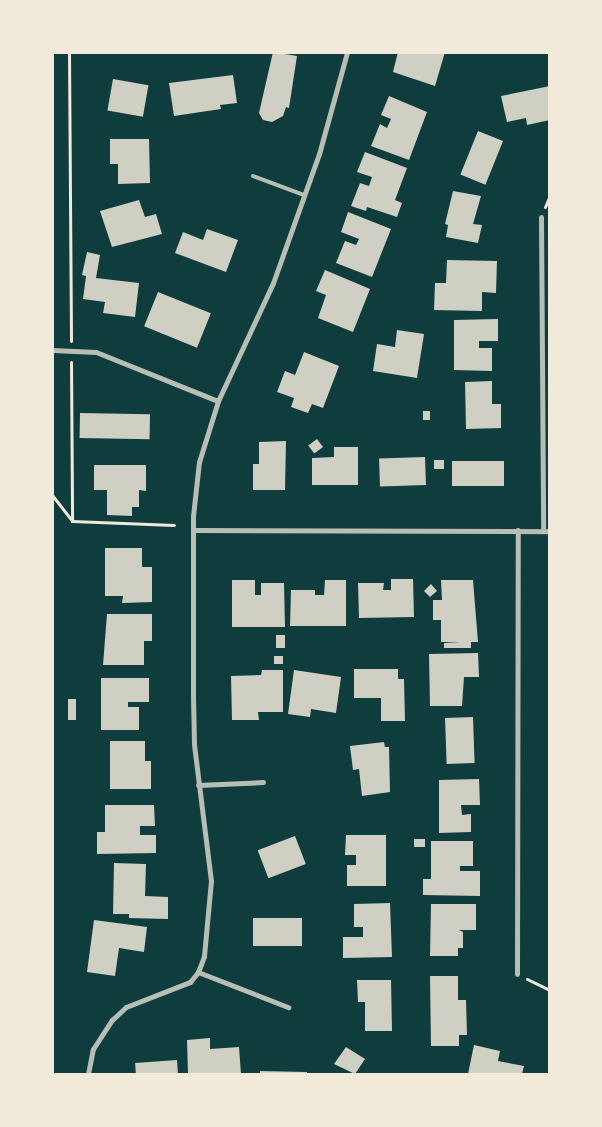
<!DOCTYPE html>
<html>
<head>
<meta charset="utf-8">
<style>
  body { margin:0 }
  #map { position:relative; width:602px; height:1127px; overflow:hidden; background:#0f3d3e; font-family:"Fira Sans",sans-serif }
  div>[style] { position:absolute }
  .building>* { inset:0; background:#cfcfc3; transform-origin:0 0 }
  .path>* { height:3px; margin:-1.5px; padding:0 1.5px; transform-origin:1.5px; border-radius:1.5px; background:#f1e9da }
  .service>* { height:4px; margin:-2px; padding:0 2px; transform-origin:2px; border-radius:2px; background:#b8beb3 }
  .minor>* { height:5px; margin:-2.5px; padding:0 2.5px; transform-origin:2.5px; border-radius:2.5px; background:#b8beb3 }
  span { translate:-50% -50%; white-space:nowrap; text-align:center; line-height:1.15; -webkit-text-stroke:5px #f1e9da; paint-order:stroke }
  .frame { position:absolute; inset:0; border:54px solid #f1e9da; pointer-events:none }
</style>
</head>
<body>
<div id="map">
  <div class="building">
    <i style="clip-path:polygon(273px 52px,297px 56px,289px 108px,286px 107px,283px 116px,272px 122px,263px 120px,259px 113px)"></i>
    <i style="clip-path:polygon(398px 52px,445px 52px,435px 86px,393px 72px)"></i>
    <i style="clip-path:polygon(233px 75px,237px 103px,220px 105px,221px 109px,174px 116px,169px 83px)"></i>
    <i style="left:113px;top:79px;width:36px;height:32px;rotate:10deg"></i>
    <i style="clip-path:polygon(550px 86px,550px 120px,527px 125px,526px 118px,507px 122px,501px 96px)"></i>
    <i style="clip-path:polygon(389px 96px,427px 112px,409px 160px,371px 146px,380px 124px,387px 128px,391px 119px,381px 115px)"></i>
    <i style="left:478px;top:131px;width:27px;height:47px;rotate:22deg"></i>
    <i style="clip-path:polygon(110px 139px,149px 139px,150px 183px,118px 184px,118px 164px,110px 164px)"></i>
    <i style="clip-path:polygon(365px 152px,407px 168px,395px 200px,402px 203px,397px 217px,367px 207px,366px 211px,351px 206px,360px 183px,369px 186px,372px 177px,357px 172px)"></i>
    <i style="clip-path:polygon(453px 191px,481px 196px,473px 224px,482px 225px,478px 243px,446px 237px,448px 225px,445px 224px)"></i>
    <i style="clip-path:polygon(139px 200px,145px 217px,156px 214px,162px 234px,112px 247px,100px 211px)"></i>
    <i style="clip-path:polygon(348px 212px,391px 229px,372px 277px,336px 263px,345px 241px,356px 245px,359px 239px,341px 232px)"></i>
    <i style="clip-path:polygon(207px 229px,238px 240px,226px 272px,175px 253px,183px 232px,203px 240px)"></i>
    <i style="clip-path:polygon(87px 252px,100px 255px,96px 278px,139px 283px,135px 317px,103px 313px,105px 302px,83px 299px,86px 276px,82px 275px)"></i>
    <i style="clip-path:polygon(447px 260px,497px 261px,496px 293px,482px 292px,482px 311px,434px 310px,435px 283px,446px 283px)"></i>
    <i style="clip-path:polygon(325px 270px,370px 289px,353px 332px,318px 318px,326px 295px,316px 291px)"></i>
    <i style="left:158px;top:292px;width:57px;height:37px;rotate:22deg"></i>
    <i style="clip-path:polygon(498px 319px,498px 341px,479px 341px,479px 348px,492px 348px,492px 371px,454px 370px,454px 320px)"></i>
    <i style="clip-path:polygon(397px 330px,424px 334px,417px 378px,373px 371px,377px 344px,395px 347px)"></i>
    <i style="clip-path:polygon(304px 352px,339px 366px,323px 408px,312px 404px,308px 413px,291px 407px,294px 398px,277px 392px,285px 371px,295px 375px)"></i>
    <i style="clip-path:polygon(492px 381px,492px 404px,501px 404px,501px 428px,466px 429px,465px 382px)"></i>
    <i style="left:423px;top:411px;width:7px;height:9px"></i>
    <i style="left:80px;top:413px;width:70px;height:25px;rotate:1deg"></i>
    <i style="left:317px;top:439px;width:10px;height:11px;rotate:53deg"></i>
    <i style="clip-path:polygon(286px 441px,285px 490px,253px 490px,253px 464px,259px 464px,259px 442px)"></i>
    <i style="clip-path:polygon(334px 447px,358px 447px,358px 485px,312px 485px,312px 458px,334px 457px)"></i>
    <i style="left:425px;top:457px;width:28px;height:46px;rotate:88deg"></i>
    <i style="left:434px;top:460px;width:10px;height:9px"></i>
    <i style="left:452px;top:461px;width:52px;height:25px"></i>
    <i style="clip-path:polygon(94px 465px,146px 465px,146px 491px,139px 490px,139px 507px,132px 507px,132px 516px,107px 515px,107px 490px,94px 490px)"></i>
    <i style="clip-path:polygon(105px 548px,142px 548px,142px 567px,152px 567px,152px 602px,122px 603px,123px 596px,105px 596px)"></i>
    <i style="clip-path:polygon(391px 579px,413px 579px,414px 617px,359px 618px,358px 583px,384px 583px,383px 590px,391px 590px)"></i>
    <i style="clip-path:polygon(232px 580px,255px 580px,255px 595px,261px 595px,261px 583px,284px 583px,285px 627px,232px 627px)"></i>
    <i style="clip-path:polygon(325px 580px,346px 580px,346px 626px,290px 626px,291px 590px,315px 590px,315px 595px,324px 595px)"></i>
    <i style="clip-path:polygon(441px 580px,473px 580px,478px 642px,471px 642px,471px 648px,444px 648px,444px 643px,460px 642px,441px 642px,441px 620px,433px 620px,433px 600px,442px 600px)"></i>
    <i style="clip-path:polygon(431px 584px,437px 591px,430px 597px,424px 591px)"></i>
    <i style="clip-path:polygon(107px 614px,152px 614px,152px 641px,144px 641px,144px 665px,103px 665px)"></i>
    <i style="left:276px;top:635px;width:9px;height:13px"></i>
    <i style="clip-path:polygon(478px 653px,479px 677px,464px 677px,462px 706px,430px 706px,429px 654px)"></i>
    <i style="left:274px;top:656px;width:9px;height:8px"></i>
    <i style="clip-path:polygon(354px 669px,398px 669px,398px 679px,404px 679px,405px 721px,381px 721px,381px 698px,354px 698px)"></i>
    <i style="clip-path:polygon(262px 670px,283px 670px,283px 712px,258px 712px,259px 720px,232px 720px,231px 676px,261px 675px)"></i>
    <i style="clip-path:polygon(294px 670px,341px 677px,336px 713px,311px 709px,310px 717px,288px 714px)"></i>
    <i style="clip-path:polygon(101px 678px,149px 678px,149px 702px,128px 702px,128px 707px,139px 707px,139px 730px,101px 730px)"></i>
    <i style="left:68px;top:699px;width:8px;height:21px"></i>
    <i style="left:473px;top:717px;width:46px;height:28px;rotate:88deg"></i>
    <i style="clip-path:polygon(110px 741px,145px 741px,145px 761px,151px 761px,151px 789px,110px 789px)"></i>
    <i style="clip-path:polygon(384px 742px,385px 747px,389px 747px,390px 792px,362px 796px,359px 769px,353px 770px,350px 746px)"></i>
    <i style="clip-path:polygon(479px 779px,480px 805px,461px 805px,462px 815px,471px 814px,471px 832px,439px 833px,439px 780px)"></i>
    <i style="clip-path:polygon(105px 805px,154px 805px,155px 826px,140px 826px,140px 835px,156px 835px,156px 853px,97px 854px,97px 832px,105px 832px)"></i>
    <i style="clip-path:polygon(346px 835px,386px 835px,386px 886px,347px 886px,347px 865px,356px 865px,356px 855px,345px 855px)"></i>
    <i style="left:295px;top:836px;width:30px;height:40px;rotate:69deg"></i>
    <i style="left:414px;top:839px;width:11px;height:8px"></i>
    <i style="clip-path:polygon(431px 841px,473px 841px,473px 866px,460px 866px,460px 871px,480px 871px,480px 896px,423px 895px,423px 879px,431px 879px)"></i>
    <i style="clip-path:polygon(114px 863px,146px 864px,145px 896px,168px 897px,168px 919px,129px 918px,129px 914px,113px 914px)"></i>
    <i style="clip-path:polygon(390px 903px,392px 957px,343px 958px,343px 937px,363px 937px,363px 927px,354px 927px,354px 904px)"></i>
    <i style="clip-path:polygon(431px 904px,476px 904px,476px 930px,459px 930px,463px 932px,463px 948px,458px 948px,458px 956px,430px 956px)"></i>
    <i style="left:253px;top:918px;width:49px;height:28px"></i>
    <i style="clip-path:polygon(94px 920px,147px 927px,144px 952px,119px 948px,115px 976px,87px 972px)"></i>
    <i style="clip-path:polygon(430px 976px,458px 976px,458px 1000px,466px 1000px,467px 1035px,459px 1035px,459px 1046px,431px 1046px)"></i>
    <i style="clip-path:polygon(357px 980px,391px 980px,392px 1031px,365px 1031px,365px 1002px,358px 1002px)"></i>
    <i style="clip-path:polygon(210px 1038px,210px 1049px,239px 1047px,241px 1074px,188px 1074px,187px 1040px)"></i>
    <i style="clip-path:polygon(474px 1045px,500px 1051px,498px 1061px,524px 1066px,522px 1074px,468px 1074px)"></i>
    <i style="clip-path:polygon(346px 1047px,365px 1059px,355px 1074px,334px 1064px)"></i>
    <i style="left:177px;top:1060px;width:14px;height:42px;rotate:86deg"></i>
    <i style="clip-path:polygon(260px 1071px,307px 1072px,307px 1074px,260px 1074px)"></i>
  </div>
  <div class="path">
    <i style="left:69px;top:52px;width:289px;rotate:89.6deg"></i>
    <i style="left:545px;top:207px;width:13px;rotate:-67deg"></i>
    <i style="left:71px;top:362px;width:159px;rotate:89.6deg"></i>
    <i style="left:52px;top:495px;width:33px;rotate:52deg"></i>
    <i style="left:72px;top:521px;width:102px;rotate:2.2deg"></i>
    <i style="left:527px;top:979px;width:25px;rotate:26deg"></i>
  </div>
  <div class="service">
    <i style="left:253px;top:176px;width:54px;rotate:20.4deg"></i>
  </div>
  <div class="minor">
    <i style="left:541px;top:217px;width:314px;rotate:89.6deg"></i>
    <i style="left:52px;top:350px;width:44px;rotate:2.6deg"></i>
    <i style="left:96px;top:352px;width:131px;rotate:21.9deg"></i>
    <i style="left:194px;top:530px;width:356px;rotate:0.2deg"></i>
    <i style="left:198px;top:785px;width:65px;rotate:-2.6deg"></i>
    <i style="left:198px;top:972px;width:97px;rotate:21.3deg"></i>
    <i style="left:517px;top:974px;width:444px;rotate:-89.9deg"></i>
    <i style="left:88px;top:1074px;width:25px;rotate:-79deg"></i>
    <i style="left:93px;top:1049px;width:35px;rotate:-57deg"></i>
    <i style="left:112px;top:1020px;width:19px;rotate:-43deg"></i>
    <i style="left:126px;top:1007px;width:69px;rotate:-21.3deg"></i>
    <i style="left:190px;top:982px;width:13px;rotate:-51deg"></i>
    <i style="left:198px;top:972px;width:17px;rotate:-69deg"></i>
    <i style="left:204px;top:956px;width:75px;rotate:-84.7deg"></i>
    <i style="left:211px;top:881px;width:138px;rotate:-97.1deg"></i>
    <i style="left:194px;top:744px;width:47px;rotate:-91.2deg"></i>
    <i style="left:193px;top:697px;width:181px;rotate:-90deg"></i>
    <i style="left:193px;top:516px;width:54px;rotate:-83.7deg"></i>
    <i style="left:199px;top:462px;width:64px;rotate:-72.7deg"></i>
    <i style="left:218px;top:401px;width:130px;rotate:-65deg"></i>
    <i style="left:273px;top:283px;width:137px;rotate:-70.4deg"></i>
    <i style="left:319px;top:154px;width:106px;rotate:-74.6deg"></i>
  </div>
  <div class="frame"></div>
</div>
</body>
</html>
